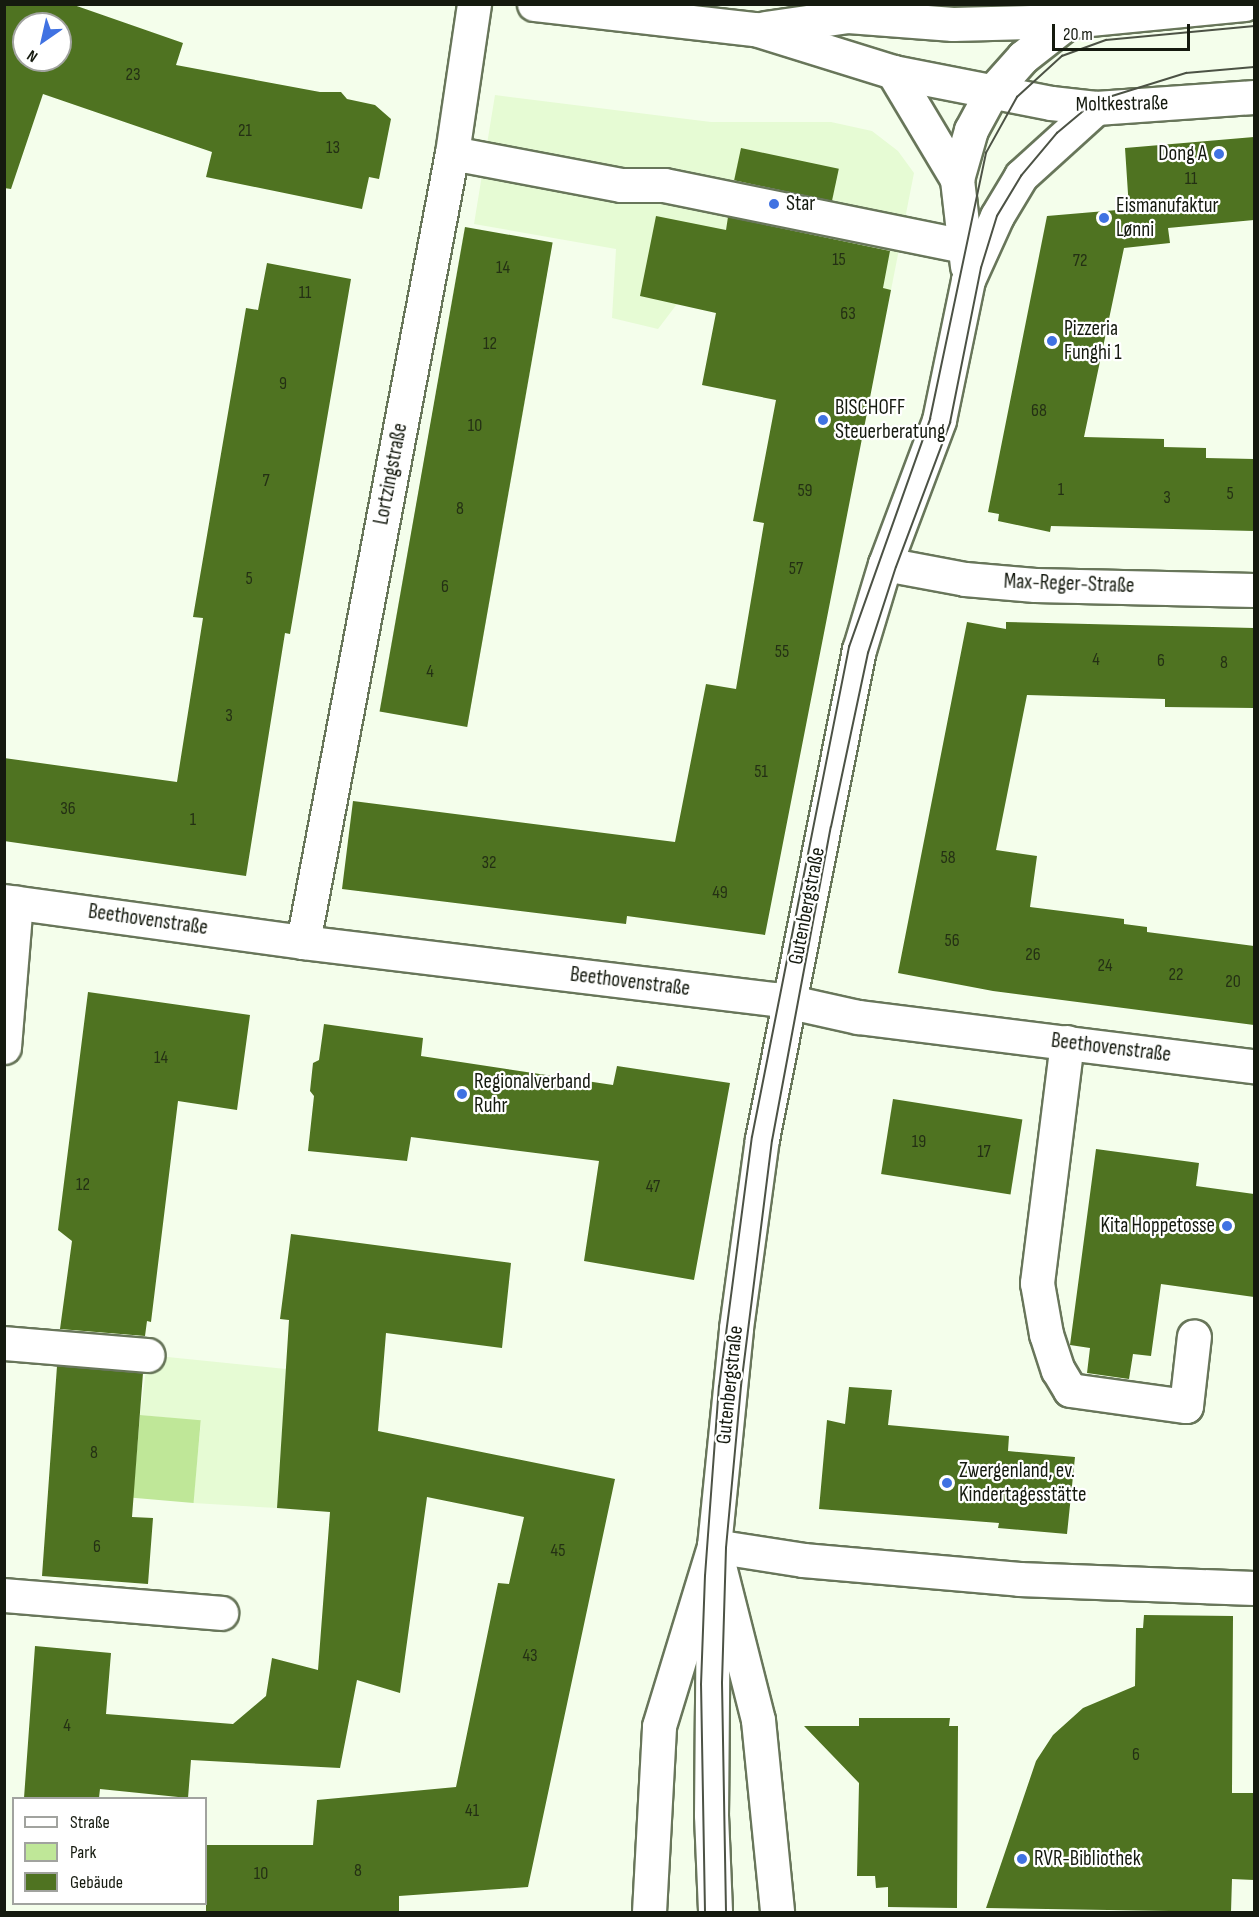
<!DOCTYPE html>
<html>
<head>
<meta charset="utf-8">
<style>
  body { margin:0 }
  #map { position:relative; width:1259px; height:1917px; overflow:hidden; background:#f4feeb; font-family:"Sofia Sans Condensed",sans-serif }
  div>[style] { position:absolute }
  .built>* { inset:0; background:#e6fbd4 }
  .green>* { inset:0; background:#bfe798; transform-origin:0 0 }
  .building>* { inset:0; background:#4f7321; transform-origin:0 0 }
  .roads { filter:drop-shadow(2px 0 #68765a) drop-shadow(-2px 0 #68765a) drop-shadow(0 2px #68765a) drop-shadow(0 -2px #68765a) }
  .minor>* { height:33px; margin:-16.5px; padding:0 16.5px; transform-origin:16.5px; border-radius:16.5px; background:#fff }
  .tram>* { height:1.5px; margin:-0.75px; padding:0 0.75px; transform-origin:0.75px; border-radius:0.75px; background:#4c5245 }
  .dots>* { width:16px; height:16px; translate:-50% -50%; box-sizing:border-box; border:3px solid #fff; border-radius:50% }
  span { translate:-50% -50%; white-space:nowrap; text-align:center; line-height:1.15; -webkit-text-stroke:4.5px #fff; paint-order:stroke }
  .number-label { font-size:18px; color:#243014 }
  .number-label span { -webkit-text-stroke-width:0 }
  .street-label { font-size:21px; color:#151a0f }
  .poi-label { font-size:21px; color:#151a0f }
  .right { translate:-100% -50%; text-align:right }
  .left { translate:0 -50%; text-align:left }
  .frame { position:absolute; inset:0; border:6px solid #151a0f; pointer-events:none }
  .legend { position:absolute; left:12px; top:1797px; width:195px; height:108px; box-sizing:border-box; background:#fff; border:2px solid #a1a39f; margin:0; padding:8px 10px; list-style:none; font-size:18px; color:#151a0f }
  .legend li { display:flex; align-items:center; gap:12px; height:30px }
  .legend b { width:30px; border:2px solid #a1a39f }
  .north { position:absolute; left:12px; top:12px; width:60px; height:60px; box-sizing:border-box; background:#fff; border:2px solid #a1a39f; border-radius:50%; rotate:214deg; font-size:16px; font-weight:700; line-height:24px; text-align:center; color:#151a0f }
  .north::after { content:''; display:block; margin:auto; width:21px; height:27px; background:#4072e2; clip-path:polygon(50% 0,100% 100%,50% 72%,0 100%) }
  .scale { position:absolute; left:1052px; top:24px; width:138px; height:27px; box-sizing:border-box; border:3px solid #151a0f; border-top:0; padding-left:8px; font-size:18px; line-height:21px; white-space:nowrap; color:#151a0f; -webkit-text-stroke:4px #fff; paint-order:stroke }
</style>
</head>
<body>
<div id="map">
  <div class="built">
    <i style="clip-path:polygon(495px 95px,711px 122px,831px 122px,872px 131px,898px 151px,914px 173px,891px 290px,677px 304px,658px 329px,612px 318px,616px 249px,474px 224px)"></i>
    <i style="clip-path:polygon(148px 1355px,286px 1369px,277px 1508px,193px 1503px,201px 1421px,140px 1415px)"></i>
  </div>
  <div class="green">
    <i style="left:140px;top:1415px;width:61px;height:83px;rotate:5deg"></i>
  </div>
  <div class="building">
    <i style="clip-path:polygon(evenodd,4px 4px,71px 4px,183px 43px,176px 65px,320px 92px,341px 92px,347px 99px,375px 105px,391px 119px,379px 179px,369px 177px,362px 209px,206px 177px,212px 152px,43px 94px,11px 189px,4px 188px,4px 4px,24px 24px,60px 24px,60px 60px,24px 60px,24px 24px)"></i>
    <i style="clip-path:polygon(1254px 137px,1254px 220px,1168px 228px,1170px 243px,1124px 248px,1084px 437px,1164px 439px,1164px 447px,1206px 448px,1206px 458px,1254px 459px,1254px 531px,1051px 526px,1050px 532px,998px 521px,999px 514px,988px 512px,1047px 216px,1129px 209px,1125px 148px)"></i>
    <i style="left:741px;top:148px;width:100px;height:33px;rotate:12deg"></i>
    <i style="clip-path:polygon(656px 216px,726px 230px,728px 217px,890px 251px,883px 288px,891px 290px,765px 935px,627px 916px,626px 924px,342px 889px,353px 801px,675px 842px,706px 684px,736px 689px,764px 523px,753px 521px,776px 400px,702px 385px,716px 313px,640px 296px)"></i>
    <i style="left:465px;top:227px;width:89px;height:492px;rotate:10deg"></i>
    <i style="clip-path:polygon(267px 263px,351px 279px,290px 634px,285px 633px,246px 876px,4px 841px,4px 758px,177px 782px,203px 618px,193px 617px,246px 308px,258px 310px)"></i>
    <i style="clip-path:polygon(967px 622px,1006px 629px,1006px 622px,1254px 628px,1254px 708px,1165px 707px,1165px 699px,1027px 695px,996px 850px,1037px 856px,1030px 907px,1124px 919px,1124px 924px,1147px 927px,1147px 932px,1254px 946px,1254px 1025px,993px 991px,898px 973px)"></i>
    <i style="clip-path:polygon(88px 992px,250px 1015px,237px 1110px,178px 1101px,151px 1322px,147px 1321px,145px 1336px,60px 1329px,72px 1241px,58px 1230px)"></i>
    <i style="clip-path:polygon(324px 1024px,423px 1038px,421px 1056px,613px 1085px,617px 1066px,730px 1083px,694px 1280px,584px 1261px,599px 1161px,411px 1137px,407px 1161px,308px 1151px,314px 1096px,310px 1091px,313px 1063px,319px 1060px)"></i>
    <i style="left:893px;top:1099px;width:131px;height:76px;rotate:9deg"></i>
    <i style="clip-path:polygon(1096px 1149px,1199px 1163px,1196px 1186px,1254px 1194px,1254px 1297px,1161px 1284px,1151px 1356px,1133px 1354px,1129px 1379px,1087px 1373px,1090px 1348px,1070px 1345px)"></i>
    <i style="clip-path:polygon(291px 1234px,511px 1263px,502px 1348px,386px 1333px,378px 1431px,615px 1479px,528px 1887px,399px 1896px,399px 1912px,206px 1912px,206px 1845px,313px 1845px,317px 1800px,456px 1787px,498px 1583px,509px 1584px,524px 1517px,427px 1497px,400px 1693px,357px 1680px,340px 1768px,191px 1760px,188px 1798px,100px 1789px,99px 1798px,24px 1798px,35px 1646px,111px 1653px,106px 1714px,233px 1724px,266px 1696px,272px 1658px,318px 1670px,330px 1512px,277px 1508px,289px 1320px,280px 1319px)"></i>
    <i style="clip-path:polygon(57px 1366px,143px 1373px,132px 1517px,153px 1518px,148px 1584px,42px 1576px)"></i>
    <i style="clip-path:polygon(849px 1387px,892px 1390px,888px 1425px,1009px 1436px,1008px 1451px,1075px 1457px,1067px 1534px,998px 1528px,999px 1523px,819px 1509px,827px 1420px,845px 1424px)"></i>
    <i style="clip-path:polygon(1144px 1615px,1233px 1616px,1232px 1793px,1254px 1793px,1254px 1880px,1232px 1879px,1231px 1912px,986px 1908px,1036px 1761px,1053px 1735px,1083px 1708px,1135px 1686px,1136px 1628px,1143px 1628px)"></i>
    <i style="clip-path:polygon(859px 1718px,950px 1718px,949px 1726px,958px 1726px,957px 1908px,888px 1907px,888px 1887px,876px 1888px,875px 1876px,857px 1876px,859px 1783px,804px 1726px,859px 1726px)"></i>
  </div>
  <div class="roads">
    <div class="minor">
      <i style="left:534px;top:4px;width:222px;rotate:6.5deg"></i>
      <i style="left:755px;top:29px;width:145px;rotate:17.3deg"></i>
      <i style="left:893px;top:72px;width:161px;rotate:11.1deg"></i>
      <i style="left:1051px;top:103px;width:45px;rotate:6.3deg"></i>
      <i style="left:1096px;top:108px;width:158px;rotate:-4deg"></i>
      <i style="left:765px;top:28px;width:84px;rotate:-8.2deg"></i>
      <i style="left:848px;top:16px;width:105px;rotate:4.4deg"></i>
      <i style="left:953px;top:24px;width:116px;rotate:-1.5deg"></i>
      <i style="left:1069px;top:21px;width:176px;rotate:-5.5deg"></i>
      <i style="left:893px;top:72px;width:125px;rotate:59.1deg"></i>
      <i style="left:452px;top:153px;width:172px;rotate:10.7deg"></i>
      <i style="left:621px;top:185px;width:43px"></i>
      <i style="left:664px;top:185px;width:306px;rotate:11.5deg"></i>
      <i style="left:967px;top:266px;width:88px;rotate:-96.6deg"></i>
      <i style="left:957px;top:179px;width:51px;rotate:-74.1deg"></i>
      <i style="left:971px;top:130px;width:42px;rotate:-61.6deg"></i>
      <i style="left:991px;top:93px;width:48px;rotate:-48.4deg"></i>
      <i style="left:1023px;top:57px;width:58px;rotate:-38deg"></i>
      <i style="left:885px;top:564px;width:81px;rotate:10.6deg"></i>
      <i style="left:965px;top:579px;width:70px;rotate:4.9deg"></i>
      <i style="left:1035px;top:585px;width:219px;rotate:1.3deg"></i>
      <i style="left:4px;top:901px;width:302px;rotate:7.8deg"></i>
      <i style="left:303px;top:942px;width:477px;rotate:6.9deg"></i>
      <i style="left:777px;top:999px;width:83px;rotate:12.5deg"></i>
      <i style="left:858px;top:1017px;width:399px;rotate:7.1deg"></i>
      <i style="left:303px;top:942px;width:803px;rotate:-79.31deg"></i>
      <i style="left:452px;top:153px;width:151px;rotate:-81.6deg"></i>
      <i style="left:1067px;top:1042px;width:243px;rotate:97.1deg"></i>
      <i style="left:1037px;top:1283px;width:52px;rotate:80deg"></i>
      <i style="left:1046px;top:1334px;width:38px;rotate:72deg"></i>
      <i style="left:1058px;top:1370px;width:23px;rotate:59deg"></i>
      <i style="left:1070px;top:1390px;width:117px;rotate:7.9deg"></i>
      <i style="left:1186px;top:1406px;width:70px;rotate:-83.5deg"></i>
      <i style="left:4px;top:1047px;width:145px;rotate:-85.3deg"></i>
      <i style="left:4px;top:1343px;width:144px;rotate:4.8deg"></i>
      <i style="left:714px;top:1546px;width:90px;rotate:8.9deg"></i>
      <i style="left:803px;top:1560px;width:217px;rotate:5deg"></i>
      <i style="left:1019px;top:1579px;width:235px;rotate:2.2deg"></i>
      <i style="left:714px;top:1546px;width:179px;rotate:75.8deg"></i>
      <i style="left:758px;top:1720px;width:193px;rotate:84.3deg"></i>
      <i style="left:713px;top:1587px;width:228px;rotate:90.5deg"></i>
      <i style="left:711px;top:1815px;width:97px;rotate:87.6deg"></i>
      <i style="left:4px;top:1595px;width:218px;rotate:4.7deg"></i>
      <i style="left:649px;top:1912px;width:186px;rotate:-86.9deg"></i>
      <i style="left:659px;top:1726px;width:188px;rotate:-73deg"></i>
      <i style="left:714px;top:1546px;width:219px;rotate:-84.2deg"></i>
      <i style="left:736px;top:1328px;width:191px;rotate:-82.2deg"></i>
      <i style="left:762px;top:1139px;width:499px;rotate:-78.8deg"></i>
      <i style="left:859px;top:650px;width:90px;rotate:-73.2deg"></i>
      <i style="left:885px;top:564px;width:154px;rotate:-69.4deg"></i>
      <i style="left:939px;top:420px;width:143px;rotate:-78.3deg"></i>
      <i style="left:968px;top:280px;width:70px;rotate:-65.6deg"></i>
      <i style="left:997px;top:216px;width:47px;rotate:-59deg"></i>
      <i style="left:1021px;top:176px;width:101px;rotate:-42.2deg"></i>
    </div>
  </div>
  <div class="tram">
    <i style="left:705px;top:1912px;width:227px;rotate:-91deg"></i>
    <i style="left:701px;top:1685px;width:109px;rotate:-87.9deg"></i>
    <i style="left:705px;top:1576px;width:190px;rotate:-85.8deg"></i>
    <i style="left:719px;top:1387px;width:252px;rotate:-82.5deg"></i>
    <i style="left:752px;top:1137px;width:500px;rotate:-78.8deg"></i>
    <i style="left:849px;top:647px;width:242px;rotate:-70.4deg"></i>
    <i style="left:930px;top:419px;width:272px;rotate:-78.1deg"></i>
    <i style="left:986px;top:153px;width:64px;rotate:-61deg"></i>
    <i style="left:1017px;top:97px;width:61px;rotate:-42.3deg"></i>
    <i style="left:1062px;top:56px;width:47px;rotate:-20deg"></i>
    <i style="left:1106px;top:40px;width:149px;rotate:-5.4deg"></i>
    <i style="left:726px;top:1912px;width:229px;rotate:-91deg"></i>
    <i style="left:722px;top:1683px;width:135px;rotate:-88.3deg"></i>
    <i style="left:726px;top:1548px;width:163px;rotate:-84.7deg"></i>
    <i style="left:741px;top:1386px;width:247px;rotate:-82.8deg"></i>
    <i style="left:772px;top:1141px;width:319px;rotate:-79.4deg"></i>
    <i style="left:831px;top:827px;width:178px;rotate:-78deg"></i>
    <i style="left:868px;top:653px;width:90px;rotate:-72deg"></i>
    <i style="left:896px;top:567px;width:154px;rotate:-69.4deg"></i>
    <i style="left:950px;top:423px;width:158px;rotate:-78.7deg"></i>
    <i style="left:981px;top:268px;width:54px;rotate:-72.9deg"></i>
    <i style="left:997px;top:216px;width:47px;rotate:-59deg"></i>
    <i style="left:1021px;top:176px;width:56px;rotate:-50.1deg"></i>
    <i style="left:1057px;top:133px;width:40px;rotate:-40deg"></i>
    <i style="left:1088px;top:107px;width:23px;rotate:-25deg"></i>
    <i style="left:1109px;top:97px;width:81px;rotate:-17.3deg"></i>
    <i style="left:1186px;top:73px;width:68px;rotate:-5deg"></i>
  </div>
  <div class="dots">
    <i style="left:1219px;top:154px;background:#4072e2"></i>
    <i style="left:774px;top:204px;background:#4072e2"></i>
    <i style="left:1104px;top:218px;background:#4072e2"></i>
    <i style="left:1052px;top:341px;background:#4072e2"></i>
    <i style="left:823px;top:420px;background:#4072e2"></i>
    <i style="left:462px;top:1094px;background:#4072e2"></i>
    <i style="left:1227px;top:1226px;background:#4072e2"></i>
    <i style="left:947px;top:1483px;background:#4072e2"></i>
    <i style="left:1022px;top:1859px;background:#4072e2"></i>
  </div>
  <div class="number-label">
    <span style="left:133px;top:75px">23</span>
    <span style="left:245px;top:131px">21</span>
    <span style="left:333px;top:148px">13</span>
    <span style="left:1191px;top:179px">11</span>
    <span style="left:839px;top:260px">15</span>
    <span style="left:1080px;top:261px">72</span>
    <span style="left:503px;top:268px">14</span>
    <span style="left:305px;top:293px">11</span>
    <span style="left:848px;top:314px">63</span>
    <span style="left:490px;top:344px">12</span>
    <span style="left:283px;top:384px">9</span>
    <span style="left:1039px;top:411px">68</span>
    <span style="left:475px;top:426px">10</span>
    <span style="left:266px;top:481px">7</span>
    <span style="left:1061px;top:490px">1</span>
    <span style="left:805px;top:491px">59</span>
    <span style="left:1230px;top:494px">5</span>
    <span style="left:1167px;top:498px">3</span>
    <span style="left:460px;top:509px">8</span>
    <span style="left:796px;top:569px">57</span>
    <span style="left:249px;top:579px">5</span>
    <span style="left:445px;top:587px">6</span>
    <span style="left:782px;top:652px">55</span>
    <span style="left:1096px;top:660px">4</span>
    <span style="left:1161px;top:661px">6</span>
    <span style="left:1224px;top:663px">8</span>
    <span style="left:430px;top:672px">4</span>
    <span style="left:229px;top:716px">3</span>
    <span style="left:761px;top:772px">51</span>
    <span style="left:68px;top:809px">36</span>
    <span style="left:193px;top:820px">1</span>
    <span style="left:948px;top:858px">58</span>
    <span style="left:489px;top:863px">32</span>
    <span style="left:720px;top:893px">49</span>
    <span style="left:952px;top:941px">56</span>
    <span style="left:1033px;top:955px">26</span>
    <span style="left:1105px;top:966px">24</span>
    <span style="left:1176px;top:975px">22</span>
    <span style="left:1233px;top:982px">20</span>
    <span style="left:161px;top:1058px">14</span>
    <span style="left:919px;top:1142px">19</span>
    <span style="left:984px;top:1152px">17</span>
    <span style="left:83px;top:1185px">12</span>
    <span style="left:653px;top:1187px">47</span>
    <span style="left:94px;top:1453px">8</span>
    <span style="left:97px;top:1547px">6</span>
    <span style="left:558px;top:1551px">45</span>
    <span style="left:530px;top:1656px">43</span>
    <span style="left:67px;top:1726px">4</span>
    <span style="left:1136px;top:1755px">6</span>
    <span style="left:472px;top:1811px">41</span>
    <span style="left:358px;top:1871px">8</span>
    <span style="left:261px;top:1874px">10</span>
  </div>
  <div class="street-label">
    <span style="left:1122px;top:104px;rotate:-1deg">Moltkestraße</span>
    <span style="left:391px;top:474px;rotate:-79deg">Lortzingstraße</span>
    <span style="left:1069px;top:584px;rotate:2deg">Max-Reger-Straße</span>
    <span style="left:807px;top:906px;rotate:-79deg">Gutenbergstraße</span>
    <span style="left:148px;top:920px;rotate:8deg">Beethovenstraße</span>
    <span style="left:630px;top:982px;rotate:7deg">Beethovenstraße</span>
    <span style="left:1111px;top:1048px;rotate:7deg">Beethovenstraße</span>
    <span style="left:730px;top:1385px;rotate:-84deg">Gutenbergstraße</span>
  </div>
  <div class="poi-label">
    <span class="right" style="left:1207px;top:154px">Dong A</span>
    <span class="left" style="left:786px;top:204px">Star</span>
    <span class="left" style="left:1116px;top:218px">Eismanufaktur<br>Lønni</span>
    <span class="left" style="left:1064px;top:341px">Pizzeria<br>Funghi 1</span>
    <span class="left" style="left:835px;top:420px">BISCHOFF<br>Steuerberatung</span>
    <span class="left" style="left:474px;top:1094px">Regionalverband<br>Ruhr</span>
    <span class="right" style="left:1215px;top:1226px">Kita Hoppetosse</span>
    <span class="left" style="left:959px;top:1483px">Zwergenland, ev.<br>Kindertagesstätte</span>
    <span class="left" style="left:1034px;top:1859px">RVR-Bibliothek</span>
  </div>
  <div class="frame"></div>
  <ul class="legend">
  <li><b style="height:8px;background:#fff"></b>Straße</li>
  <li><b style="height:16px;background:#bfe798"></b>Park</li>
  <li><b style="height:16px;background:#4f7321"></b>Gebäude</li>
  </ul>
  <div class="north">N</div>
  <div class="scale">20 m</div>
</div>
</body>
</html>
